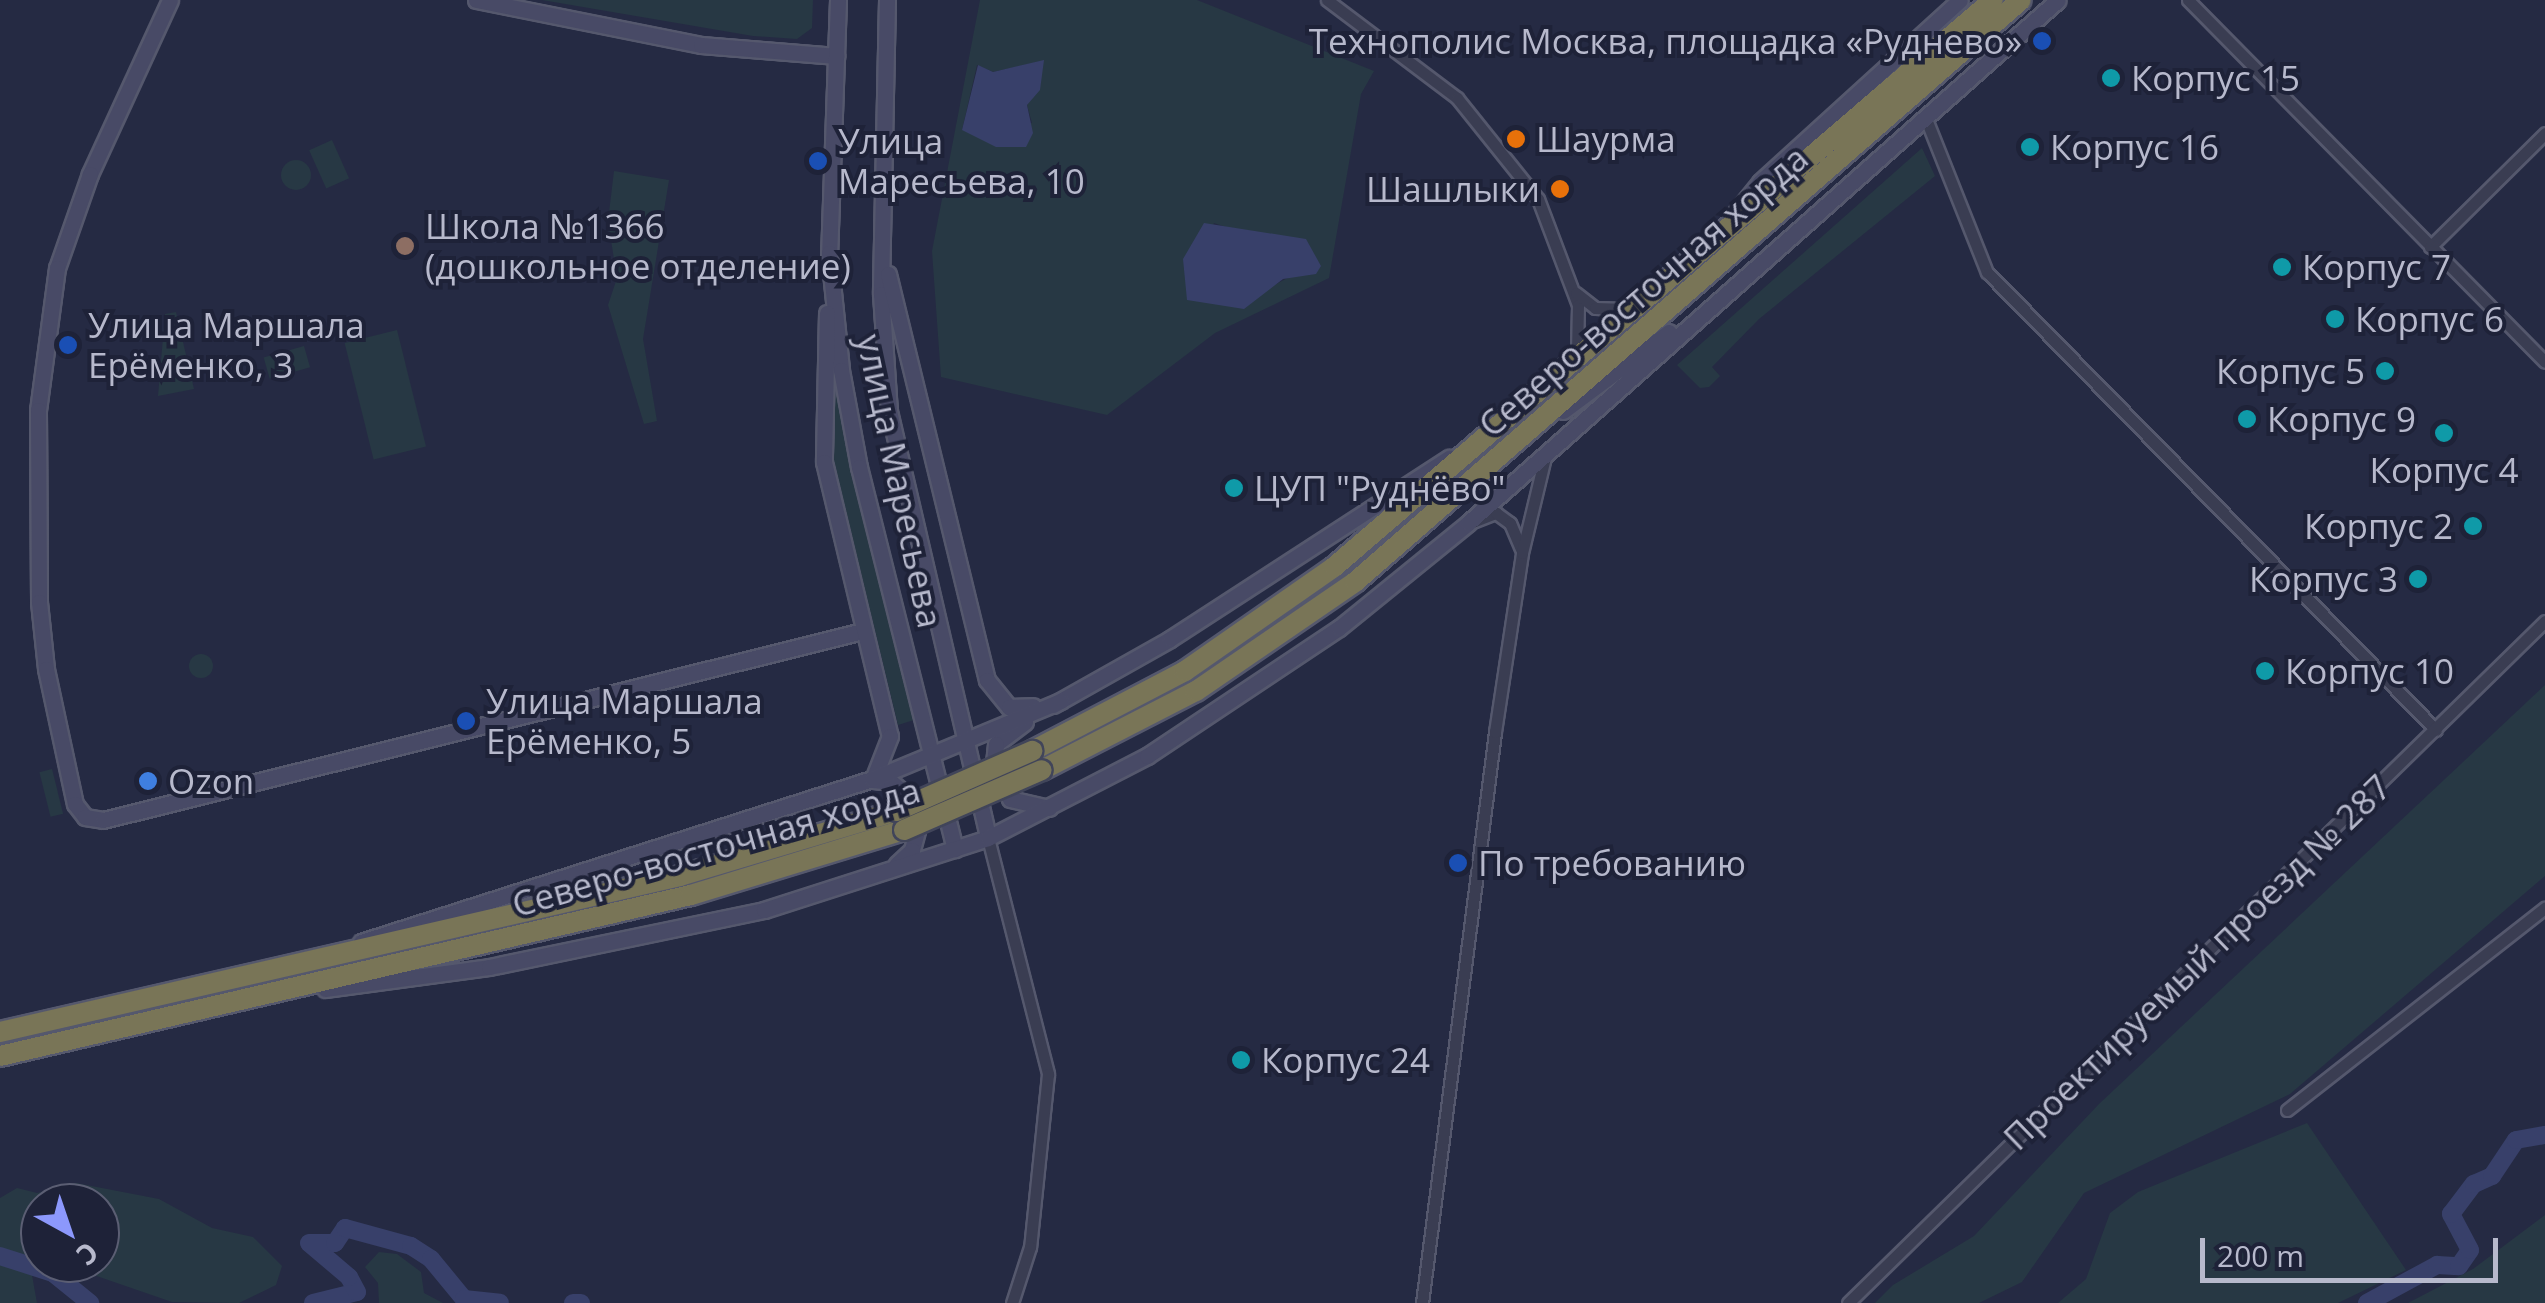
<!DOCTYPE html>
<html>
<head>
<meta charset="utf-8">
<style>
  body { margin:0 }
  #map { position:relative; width:2545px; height:1303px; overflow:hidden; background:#252a43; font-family:"Open Sans",sans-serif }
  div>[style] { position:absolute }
  .green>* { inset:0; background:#273844; transform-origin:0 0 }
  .round { border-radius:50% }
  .water>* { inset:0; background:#38406a }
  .river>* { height:18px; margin:-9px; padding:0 9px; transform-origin:9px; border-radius:9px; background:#38406a }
  .roads { filter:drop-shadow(2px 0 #55586d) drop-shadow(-2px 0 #55586d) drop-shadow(0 2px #55586d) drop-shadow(0 -2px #55586d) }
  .street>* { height:11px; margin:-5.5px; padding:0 5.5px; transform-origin:5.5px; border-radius:5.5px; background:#3a3d52 }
  .secondary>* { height:15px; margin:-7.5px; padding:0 7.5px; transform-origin:7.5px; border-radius:7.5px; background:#484a66 }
  .highway>* { height:20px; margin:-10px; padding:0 10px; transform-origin:10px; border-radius:10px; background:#797557 }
  .bridges { filter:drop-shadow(2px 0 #41455a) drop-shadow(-2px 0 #41455a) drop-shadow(0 2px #41455a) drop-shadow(0 -2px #41455a) }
  .highway-bridge>* { height:20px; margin:-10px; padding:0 10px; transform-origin:10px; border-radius:10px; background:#797557 }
  .dots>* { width:28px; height:28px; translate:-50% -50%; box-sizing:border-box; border:5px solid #1e2238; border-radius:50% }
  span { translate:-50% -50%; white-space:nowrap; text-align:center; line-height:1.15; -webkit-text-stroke:8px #1e2238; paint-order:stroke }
  .poi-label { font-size:35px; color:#b7b9cc }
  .right { translate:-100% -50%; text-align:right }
  .left { translate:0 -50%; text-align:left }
  .street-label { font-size:35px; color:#b7b9cc }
  .north { position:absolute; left:20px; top:1183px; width:100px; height:100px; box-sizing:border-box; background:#1e2238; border:2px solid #5b5e73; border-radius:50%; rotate:140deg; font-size:28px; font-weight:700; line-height:40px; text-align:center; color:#b7b9cc }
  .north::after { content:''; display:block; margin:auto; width:35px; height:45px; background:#8c98fc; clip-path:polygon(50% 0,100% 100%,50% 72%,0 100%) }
  .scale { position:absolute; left:2200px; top:1238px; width:298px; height:45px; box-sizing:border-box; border:5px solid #b7b9cc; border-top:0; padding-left:12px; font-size:30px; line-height:35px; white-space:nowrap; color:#b7b9cc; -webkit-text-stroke:8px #1e2238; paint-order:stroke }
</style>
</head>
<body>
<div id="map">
  <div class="green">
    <i style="clip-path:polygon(542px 0,813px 0,812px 28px,797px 39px,753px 36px)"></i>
    <i style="clip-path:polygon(evenodd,980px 0,1197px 0,1374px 71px,1361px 94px,1329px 278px,1215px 333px,1107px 415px,941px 377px,932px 251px,980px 0,1043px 61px,1027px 105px,1032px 123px,962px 130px,977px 65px,993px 72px,1043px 61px,980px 0,1214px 223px,1232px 229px,1316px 274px,1299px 272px,1253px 296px,1187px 299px,1214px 223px)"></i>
    <i style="left:332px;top:140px;width:42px;height:25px;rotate:66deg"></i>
    <i style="clip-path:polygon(1922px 148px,1935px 176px,1759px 319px,1712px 367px,1720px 376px,1709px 387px,1700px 388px,1677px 365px)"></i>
    <i class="round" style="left:281px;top:160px;width:30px;height:30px"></i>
    <i style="clip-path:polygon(614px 171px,669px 180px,643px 339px,657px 421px,644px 424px,608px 305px,617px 278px,608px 221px)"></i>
    <i style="clip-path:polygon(176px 312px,194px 389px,158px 396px,165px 314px)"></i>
    <i style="left:397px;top:330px;width:120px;height:54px;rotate:76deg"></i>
    <i style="left:304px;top:346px;width:22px;height:42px;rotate:74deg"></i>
    <i style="clip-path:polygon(832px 367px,914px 720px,898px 725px,830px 446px)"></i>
    <i class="round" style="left:189px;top:654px;width:24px;height:24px"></i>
    <i style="clip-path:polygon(2545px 685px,2545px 876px,2290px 1094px,2084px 1193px,2022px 1282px,1979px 1303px,1875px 1303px,1893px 1285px,1974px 1236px,2099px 1104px)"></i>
    <i style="left:52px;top:769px;width:46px;height:13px;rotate:76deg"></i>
    <i style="clip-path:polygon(2307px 1123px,2406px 1270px,2338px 1303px,2058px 1303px,2086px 1279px,2110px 1213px,2138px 1192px)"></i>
    <i style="clip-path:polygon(76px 1183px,159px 1199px,212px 1228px,253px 1237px,282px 1266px,276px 1285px,239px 1303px,172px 1302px,59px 1263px,100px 1263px,100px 1203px,40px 1203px,45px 1263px,32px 1275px,37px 1303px,0 1303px,0 1198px,17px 1188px,37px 1193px)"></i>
    <i style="clip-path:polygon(2545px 1215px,2545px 1303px,2408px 1303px,2473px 1269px)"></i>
    <i style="clip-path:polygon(379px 1252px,397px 1254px,421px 1272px,424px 1293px,443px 1303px,379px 1303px,378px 1283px,365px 1267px)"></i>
  </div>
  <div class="water">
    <i style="clip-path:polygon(1044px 60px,1040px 90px,1027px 105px,1033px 133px,1026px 147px,996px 147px,962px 130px,978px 65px,993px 72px)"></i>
    <i style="clip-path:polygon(1204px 223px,1306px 239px,1321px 266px,1316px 274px,1283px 279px,1244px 309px,1187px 300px,1183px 259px)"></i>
  </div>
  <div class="river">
    <i style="left:0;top:1256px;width:56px;rotate:17.8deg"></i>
    <i style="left:53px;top:1273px;width:48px;rotate:39deg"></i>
    <i style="left:313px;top:1303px;width:45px;rotate:-14deg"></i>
    <i style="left:357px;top:1292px;width:17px;rotate:-118deg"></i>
    <i style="left:349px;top:1277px;width:52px;rotate:-139.6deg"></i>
    <i style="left:309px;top:1243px;width:26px"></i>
    <i style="left:335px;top:1243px;width:18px;rotate:-56deg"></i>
    <i style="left:345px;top:1228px;width:68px;rotate:15.3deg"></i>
    <i style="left:411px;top:1246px;width:24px;rotate:33deg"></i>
    <i style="left:431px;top:1259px;width:52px;rotate:50.5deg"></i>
    <i style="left:464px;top:1299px;width:36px;rotate:6deg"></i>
    <i style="left:573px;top:1303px;width:8px"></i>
    <i style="left:2367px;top:1303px;width:80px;rotate:-28.5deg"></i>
    <i style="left:2437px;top:1265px;width:22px;rotate:3deg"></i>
    <i style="left:2459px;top:1266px;width:19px;rotate:-55deg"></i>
    <i style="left:2470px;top:1250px;width:41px;rotate:-117.8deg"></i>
    <i style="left:2451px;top:1214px;width:38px;rotate:-53deg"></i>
    <i style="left:2474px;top:1184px;width:20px;rotate:-24deg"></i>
    <i style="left:2492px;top:1176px;width:43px;rotate:-56.3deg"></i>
    <i style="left:2516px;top:1140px;width:29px;rotate:-10deg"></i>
  </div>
  <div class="roads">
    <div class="street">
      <i style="left:1327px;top:0;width:163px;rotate:37deg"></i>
      <i style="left:1457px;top:98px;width:129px;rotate:51.3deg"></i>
      <i style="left:1538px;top:199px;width:113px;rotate:69.3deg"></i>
      <i style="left:1578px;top:305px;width:49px;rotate:91.2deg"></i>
      <i style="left:2188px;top:0;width:508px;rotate:45.4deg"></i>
      <i style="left:1926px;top:119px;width:165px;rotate:68.3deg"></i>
      <i style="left:1987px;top:272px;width:641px;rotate:45.57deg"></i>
      <i style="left:2430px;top:247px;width:162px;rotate:-44.7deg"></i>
      <i style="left:1576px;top:293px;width:24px;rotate:38deg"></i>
      <i style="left:1595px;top:308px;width:37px;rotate:2deg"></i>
      <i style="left:1472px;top:522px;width:26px;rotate:-21deg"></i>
      <i style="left:1496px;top:513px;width:17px;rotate:36deg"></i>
      <i style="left:1510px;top:523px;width:28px;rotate:67deg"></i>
      <i style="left:988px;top:838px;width:244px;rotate:75.7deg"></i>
      <i style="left:1048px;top:1074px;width:174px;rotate:95.9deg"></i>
      <i style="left:1030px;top:1247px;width:59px;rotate:107.8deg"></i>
      <i style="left:2287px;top:1110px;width:328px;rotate:-38.1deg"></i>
      <i style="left:1422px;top:1303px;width:576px;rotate:-82.71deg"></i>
      <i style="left:1495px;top:732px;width:181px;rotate:-81.4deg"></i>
      <i style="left:1522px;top:553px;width:99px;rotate:-76.5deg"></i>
      <i style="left:1848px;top:1303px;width:975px;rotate:-44.38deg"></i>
    </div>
    <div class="secondary">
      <i style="left:170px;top:0;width:192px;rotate:114.7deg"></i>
      <i style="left:90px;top:174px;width:100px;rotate:109.3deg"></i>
      <i style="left:57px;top:268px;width:143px;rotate:97.6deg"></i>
      <i style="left:38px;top:410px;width:192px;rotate:89.7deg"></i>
      <i style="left:39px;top:602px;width:67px;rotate:84deg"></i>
      <i style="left:46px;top:669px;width:138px;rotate:77.9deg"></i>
      <i style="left:75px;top:804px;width:16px;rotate:52deg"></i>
      <i style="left:85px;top:817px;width:18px;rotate:9deg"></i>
      <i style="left:103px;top:820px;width:783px;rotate:-13.97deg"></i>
      <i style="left:476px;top:0;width:229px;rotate:11.3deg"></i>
      <i style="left:701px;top:45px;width:136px;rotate:4.6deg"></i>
      <i style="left:838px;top:0;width:253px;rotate:92deg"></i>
      <i style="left:829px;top:253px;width:118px;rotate:84.1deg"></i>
      <i style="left:841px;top:370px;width:99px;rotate:79.5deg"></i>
      <i style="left:859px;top:467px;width:394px;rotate:75.9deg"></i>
      <i style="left:887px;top:0;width:294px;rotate:91.2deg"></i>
      <i style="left:881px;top:294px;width:117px;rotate:86.1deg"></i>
      <i style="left:889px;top:411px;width:438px;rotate:76.9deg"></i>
      <i style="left:1736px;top:212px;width:38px;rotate:-51deg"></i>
      <i style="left:1760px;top:182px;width:270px;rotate:-42.3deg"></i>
      <i style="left:888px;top:274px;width:418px;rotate:76.3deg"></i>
      <i style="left:987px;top:680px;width:35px;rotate:51deg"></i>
      <i style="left:1009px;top:707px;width:24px;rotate:-2deg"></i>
      <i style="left:827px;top:313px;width:149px;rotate:91.2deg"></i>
      <i style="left:824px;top:462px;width:282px;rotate:76.5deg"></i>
      <i style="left:890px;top:736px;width:44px;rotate:111.3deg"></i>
      <i style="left:1563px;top:411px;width:132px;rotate:-36.7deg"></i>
      <i style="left:1053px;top:705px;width:134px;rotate:-29.4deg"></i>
      <i style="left:1170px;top:639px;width:333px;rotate:-33deg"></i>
      <i style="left:1025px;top:722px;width:36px;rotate:143deg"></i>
      <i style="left:996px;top:744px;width:20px;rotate:96deg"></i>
      <i style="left:994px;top:764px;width:38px;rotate:65deg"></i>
      <i style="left:1010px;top:799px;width:40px;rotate:13deg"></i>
      <i style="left:873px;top:780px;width:18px;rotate:6deg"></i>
      <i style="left:891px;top:782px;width:21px;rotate:41deg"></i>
      <i style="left:907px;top:796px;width:36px;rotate:74deg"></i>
      <i style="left:917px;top:831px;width:20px;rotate:105deg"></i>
      <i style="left:912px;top:850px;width:21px;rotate:137deg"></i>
      <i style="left:361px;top:942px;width:536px;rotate:-17.69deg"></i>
      <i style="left:872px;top:779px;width:204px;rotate:-22.5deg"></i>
      <i style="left:325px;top:989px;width:165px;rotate:-7.6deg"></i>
      <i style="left:489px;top:967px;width:281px;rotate:-11.7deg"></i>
      <i style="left:764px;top:910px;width:235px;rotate:-17.8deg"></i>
      <i style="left:988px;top:838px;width:179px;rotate:-27.3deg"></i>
      <i style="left:1147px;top:756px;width:231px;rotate:-33.7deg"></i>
      <i style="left:1339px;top:628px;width:166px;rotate:-39.1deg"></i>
      <i style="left:1468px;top:523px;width:788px;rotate:-41.56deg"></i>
    </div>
    <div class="highway">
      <i style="left:1032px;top:751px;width:173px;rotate:-27.6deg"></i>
      <i style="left:1185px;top:671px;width:182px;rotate:-34.9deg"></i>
      <i style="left:1334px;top:567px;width:869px;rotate:-40.71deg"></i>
      <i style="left:1042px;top:770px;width:173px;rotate:-27.2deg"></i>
      <i style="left:1196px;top:691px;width:193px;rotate:-34.4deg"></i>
      <i style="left:1355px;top:582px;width:884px;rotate:-41.15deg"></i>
      <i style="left:0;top:1032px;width:698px;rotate:-12.92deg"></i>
      <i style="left:680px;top:876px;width:226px;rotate:-16.7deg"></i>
      <i style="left:0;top:1056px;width:710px;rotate:-13.12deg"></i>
      <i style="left:691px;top:895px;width:223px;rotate:-17deg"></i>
    </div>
  </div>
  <div class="bridges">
    <div class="highway-bridge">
      <i style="left:896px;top:811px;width:149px;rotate:-23.8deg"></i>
      <i style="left:904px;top:830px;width:150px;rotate:-23.5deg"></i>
    </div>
  </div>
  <div class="dots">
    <i style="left:2042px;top:41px;background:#1a4fb4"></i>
    <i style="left:2111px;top:78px;background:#0f9aa8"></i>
    <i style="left:1516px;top:139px;background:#e8710a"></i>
    <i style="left:2030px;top:147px;background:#0f9aa8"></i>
    <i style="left:818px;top:161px;background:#1a4fb4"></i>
    <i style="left:1560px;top:189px;background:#e8710a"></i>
    <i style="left:405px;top:246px;background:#8d6e63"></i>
    <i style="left:2282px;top:267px;background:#0f9aa8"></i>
    <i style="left:2335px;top:319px;background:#0f9aa8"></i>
    <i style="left:68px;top:345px;background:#1a4fb4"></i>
    <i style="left:2385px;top:371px;background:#0f9aa8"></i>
    <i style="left:2247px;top:419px;background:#0f9aa8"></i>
    <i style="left:2444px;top:433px;background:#0f9aa8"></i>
    <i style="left:1234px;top:488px;background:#0f9aa8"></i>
    <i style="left:2473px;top:526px;background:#0f9aa8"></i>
    <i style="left:2418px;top:579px;background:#0f9aa8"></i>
    <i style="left:2265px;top:671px;background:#0f9aa8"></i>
    <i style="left:466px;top:721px;background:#1a4fb4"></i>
    <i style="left:148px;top:781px;background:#3f7fe0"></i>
    <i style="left:1458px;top:863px;background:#1a4fb4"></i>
    <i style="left:1241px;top:1060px;background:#0f9aa8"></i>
  </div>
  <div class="poi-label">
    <span class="right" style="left:2022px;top:41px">Технополис Москва, площадка «Руднево»</span>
    <span class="left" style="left:2131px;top:78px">Корпус 15</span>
    <span class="left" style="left:1536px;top:139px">Шаурма</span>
    <span class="left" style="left:838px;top:161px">Улица<br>Маресьева, 10</span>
    <span class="left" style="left:2050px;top:147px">Корпус 16</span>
    <span class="right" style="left:1540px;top:189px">Шашлыки</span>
    <span class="left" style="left:425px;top:246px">Школа №1366<br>(дошкольное отделение)</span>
    <span class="left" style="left:2302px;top:267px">Корпус 7</span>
    <span class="left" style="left:2355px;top:319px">Корпус 6</span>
    <span class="left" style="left:88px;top:345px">Улица Маршала<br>Ерёменко, 3</span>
    <span class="right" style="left:2365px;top:371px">Корпус 5</span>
    <span class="left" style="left:2267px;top:419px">Корпус 9</span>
    <span style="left:2444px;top:470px">Корпус 4</span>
    <span class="left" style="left:1254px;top:488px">ЦУП "Руднёво"</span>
    <span class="right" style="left:2453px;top:526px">Корпус 2</span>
    <span class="right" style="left:2398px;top:579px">Корпус 3</span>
    <span class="left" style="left:2285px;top:671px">Корпус 10</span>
    <span class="left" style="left:486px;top:721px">Улица Маршала<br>Ерёменко, 5</span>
    <span class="left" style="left:168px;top:781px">Ozon</span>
    <span class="left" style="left:1478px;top:863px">По требованию</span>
    <span class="left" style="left:1261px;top:1060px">Корпус 24</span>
  </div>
  <div class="street-label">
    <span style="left:1643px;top:291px;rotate:-41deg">Северо-восточная хорда</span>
    <span style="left:900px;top:481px;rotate:78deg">улица Маресьева</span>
    <span style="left:716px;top:847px;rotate:-16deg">Северо-восточная хорда</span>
    <span style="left:2197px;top:962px;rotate:-44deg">Проектируемый проезд № 287</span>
  </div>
  <div class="north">С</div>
  <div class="scale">200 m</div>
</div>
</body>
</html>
